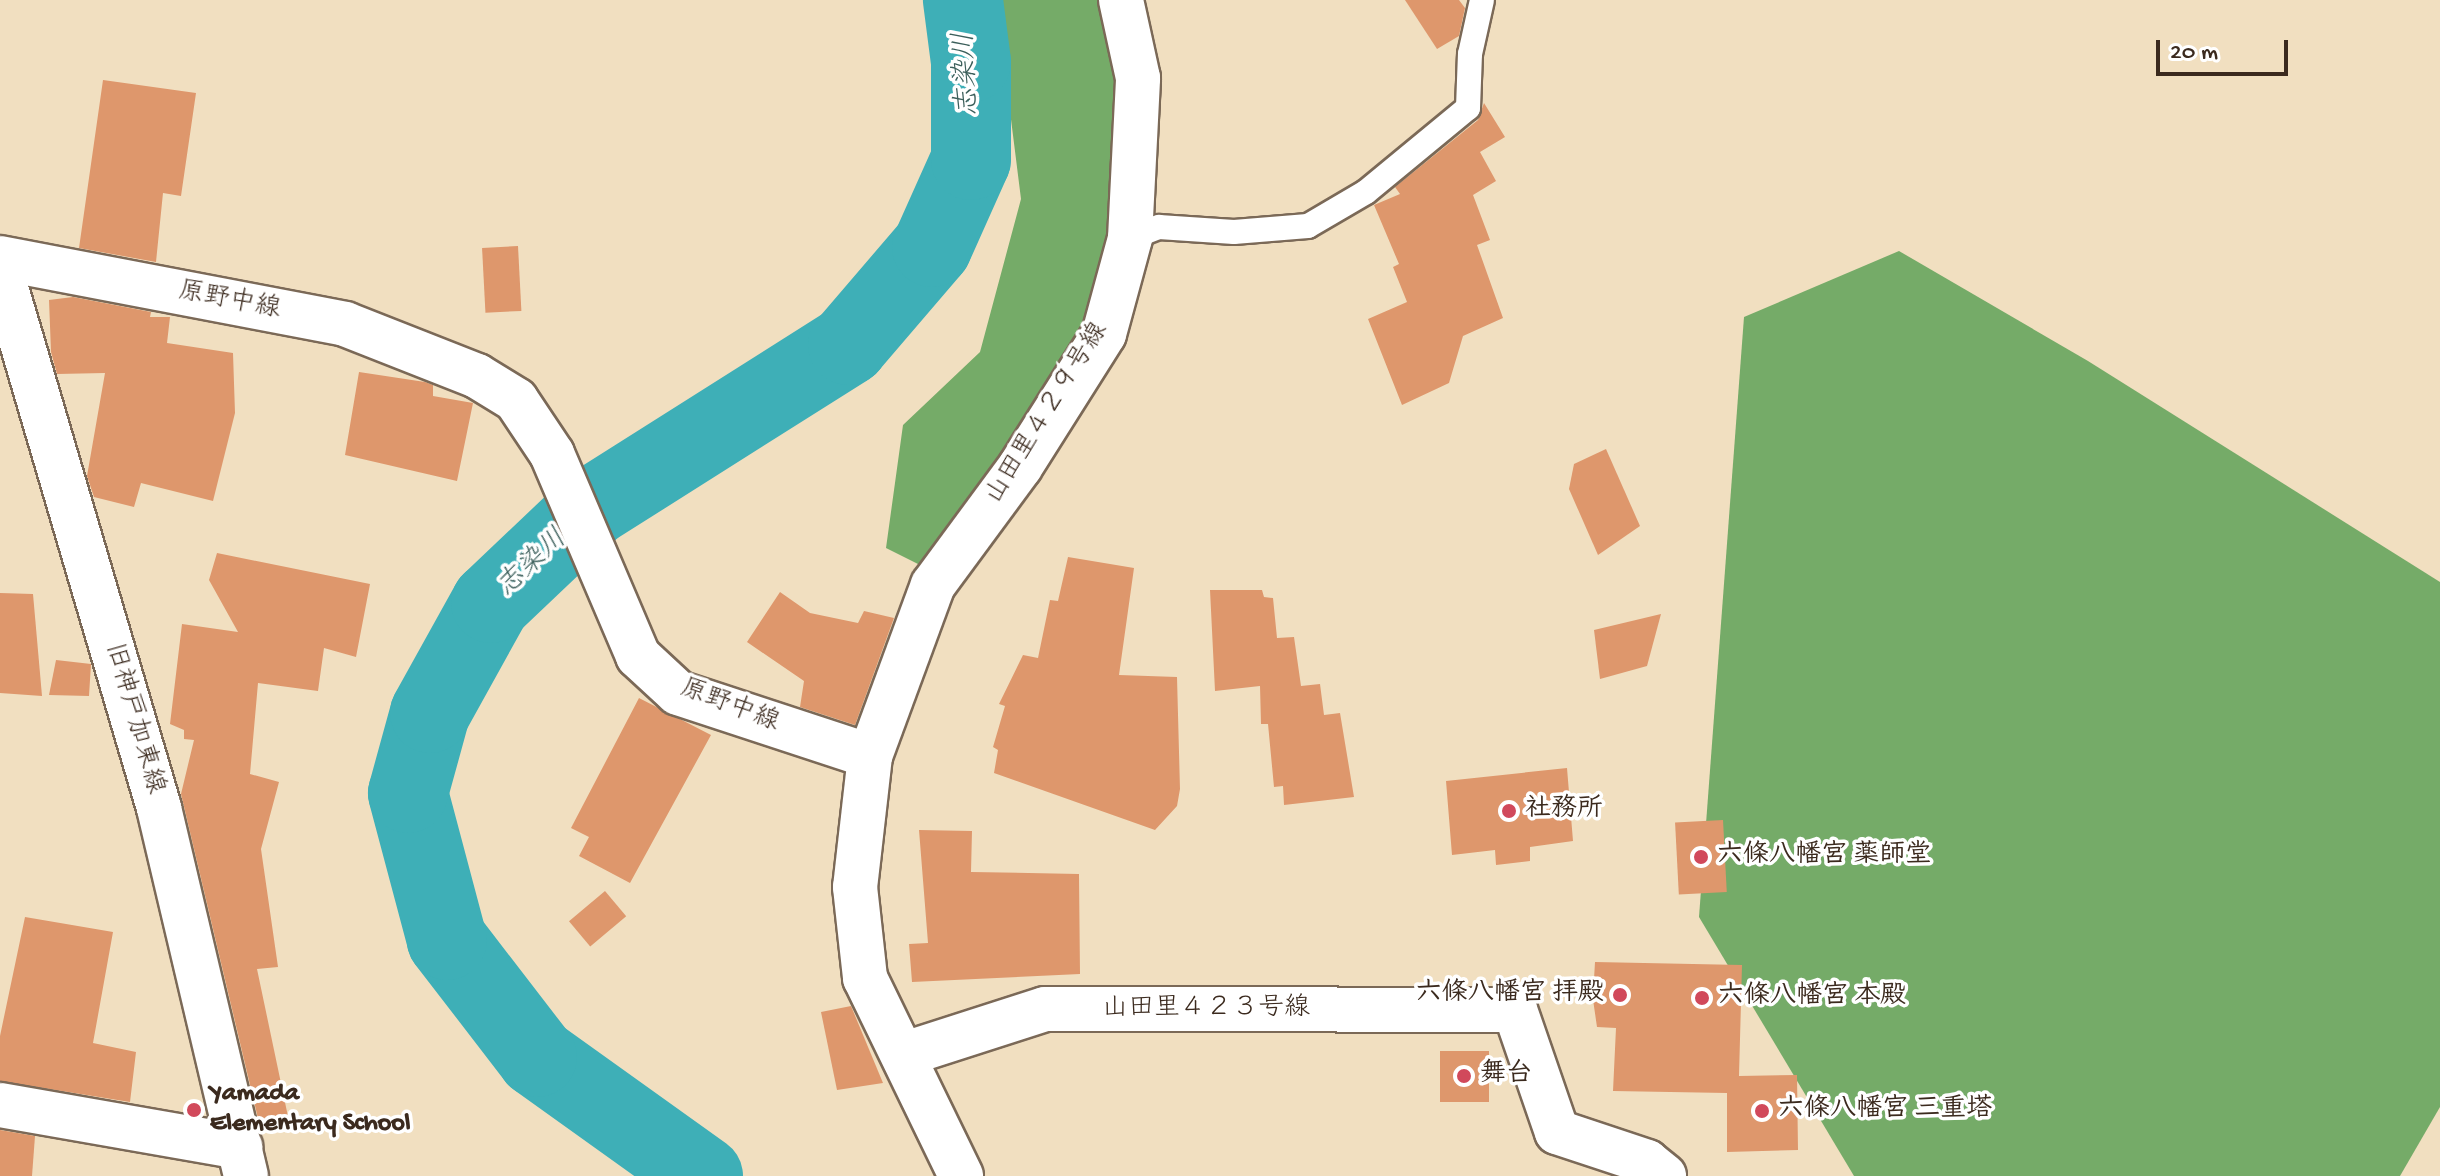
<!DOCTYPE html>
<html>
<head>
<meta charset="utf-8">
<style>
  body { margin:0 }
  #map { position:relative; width:2440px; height:1176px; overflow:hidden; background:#f1dfc0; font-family:"Gochi Hand","Klee One",sans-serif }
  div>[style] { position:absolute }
  .forest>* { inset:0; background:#75ab68 }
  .river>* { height:80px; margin:-40px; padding:0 40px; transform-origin:40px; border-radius:40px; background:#3eafb7 }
  .building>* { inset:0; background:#de976c; transform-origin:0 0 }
  .roads { filter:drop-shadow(2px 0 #7b6957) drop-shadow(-2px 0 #7b6957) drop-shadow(0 2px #7b6957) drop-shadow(0 -2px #7b6957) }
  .lane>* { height:24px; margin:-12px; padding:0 12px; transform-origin:12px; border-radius:12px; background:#fff }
  .street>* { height:44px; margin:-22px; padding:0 22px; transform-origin:22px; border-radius:22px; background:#fff }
  .secondary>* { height:44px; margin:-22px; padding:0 22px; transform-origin:22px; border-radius:22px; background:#fff }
  .dots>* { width:22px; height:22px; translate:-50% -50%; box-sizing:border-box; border:4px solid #fff; border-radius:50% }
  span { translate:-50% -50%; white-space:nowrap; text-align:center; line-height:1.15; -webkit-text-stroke:7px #fff; paint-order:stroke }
  .street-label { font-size:26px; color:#3b2a1e }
  .poi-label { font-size:26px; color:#3b2a1e; font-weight:700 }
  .left { translate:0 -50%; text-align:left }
  .right { translate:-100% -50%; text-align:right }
  .water-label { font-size:28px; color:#3c5f5b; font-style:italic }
  .scale { position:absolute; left:2156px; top:40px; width:132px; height:36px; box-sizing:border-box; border:4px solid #3b2a1e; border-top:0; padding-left:10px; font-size:24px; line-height:28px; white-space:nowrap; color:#3b2a1e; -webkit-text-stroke:6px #fff; paint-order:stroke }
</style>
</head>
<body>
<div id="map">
  <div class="forest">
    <i style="clip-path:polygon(996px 0,1110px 0,1130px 238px,1092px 331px,926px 568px,886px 548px,903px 425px,980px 352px,1021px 199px)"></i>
    <i style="clip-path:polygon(1899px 251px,2088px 361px,2440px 582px,2440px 1107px,2400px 1176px,1854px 1176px,1699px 917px,1744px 317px)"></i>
  </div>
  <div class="river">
    <i style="left:703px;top:1176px;width:204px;rotate:-144.4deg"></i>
    <i style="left:537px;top:1057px;width:148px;rotate:-127.6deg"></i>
    <i style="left:447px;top:940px;width:152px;rotate:-104.9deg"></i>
    <i style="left:408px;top:793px;width:83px;rotate:-74.6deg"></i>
    <i style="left:430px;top:713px;width:126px;rotate:-61deg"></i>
    <i style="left:491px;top:603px;width:139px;rotate:-43.5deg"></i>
    <i style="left:592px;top:507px;width:303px;rotate:-32.3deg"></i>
    <i style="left:848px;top:345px;width:129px;rotate:-49.4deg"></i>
    <i style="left:932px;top:247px;width:95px;rotate:-65.9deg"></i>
    <i style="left:971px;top:160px;width:98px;rotate:-90deg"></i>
    <i style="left:971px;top:62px;width:63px;rotate:-97.4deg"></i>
  </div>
  <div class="building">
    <i style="clip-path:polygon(1405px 0,1459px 0,1465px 8px,1459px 36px,1437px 49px)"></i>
    <i style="clip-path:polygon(103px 80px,196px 93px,181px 196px,163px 193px,156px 262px,79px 248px)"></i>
    <i style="clip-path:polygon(1484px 103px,1505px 137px,1480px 152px,1496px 181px,1473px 195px,1490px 240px,1477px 245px,1503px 318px,1463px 336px,1449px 383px,1402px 405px,1368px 319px,1407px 302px,1393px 267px,1399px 264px,1374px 205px,1400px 194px,1395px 187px,1478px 120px)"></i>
    <i style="left:518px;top:246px;width:65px;height:36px;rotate:87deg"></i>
    <i style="clip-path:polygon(73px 297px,151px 312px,150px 317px,170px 317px,167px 343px,233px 353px,235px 413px,213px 501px,141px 483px,134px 507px,94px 497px,87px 476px,105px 373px,57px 374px,51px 352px,49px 300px)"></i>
    <i style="clip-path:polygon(359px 372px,425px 382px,433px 385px,433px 396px,473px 403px,457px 481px,345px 455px)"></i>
    <i style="clip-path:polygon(1606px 449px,1640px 526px,1598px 555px,1569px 489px,1574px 464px)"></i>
    <i style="clip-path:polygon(217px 553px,370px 584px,356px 657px,324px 648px,318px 691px,258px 683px,250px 774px,279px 782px,261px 849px,278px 967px,257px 969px,290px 1126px,261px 1131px,181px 794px,194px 740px,184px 739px,184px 730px,170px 724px,182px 624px,238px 632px,209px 580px)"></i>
    <i style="clip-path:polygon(1068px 557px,1134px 568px,1119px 675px,1177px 677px,1180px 789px,1177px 806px,1155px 830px,994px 773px,998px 750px,993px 747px,1005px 706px,999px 704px,1023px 655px,1038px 658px,1050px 600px,1058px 601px)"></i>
    <i style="clip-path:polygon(1210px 590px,1262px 590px,1264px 597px,1273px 598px,1277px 638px,1294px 637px,1301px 686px,1320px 684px,1324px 715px,1340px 713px,1354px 797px,1284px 805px,1283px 786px,1274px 787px,1268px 724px,1261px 724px,1260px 686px,1215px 691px)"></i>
    <i style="clip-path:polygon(780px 592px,810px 613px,858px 623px,864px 611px,894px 618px,855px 725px,800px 707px,804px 681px,747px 642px)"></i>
    <i style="clip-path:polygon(0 593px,33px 594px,42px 696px,0 693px)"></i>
    <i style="clip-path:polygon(1661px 614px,1647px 666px,1600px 679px,1594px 630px)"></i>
    <i style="clip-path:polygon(56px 660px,91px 664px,89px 696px,49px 695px)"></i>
    <i style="clip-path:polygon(639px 698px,711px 735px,630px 883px,579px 856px,589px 837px,571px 828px)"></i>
    <i style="clip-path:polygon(1567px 768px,1573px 841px,1530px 847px,1530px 861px,1496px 865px,1495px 850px,1452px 855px,1446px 781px)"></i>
    <i style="left:1723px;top:820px;width:72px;height:48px;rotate:87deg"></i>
    <i style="clip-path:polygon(919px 830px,972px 831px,971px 872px,1079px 874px,1080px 974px,912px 982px,909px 944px,928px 943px)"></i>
    <i style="left:605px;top:891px;width:33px;height:47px;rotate:50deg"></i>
    <i style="clip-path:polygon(25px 917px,113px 932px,93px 1043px,136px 1052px,130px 1102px,0 1081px,0 1036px)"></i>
    <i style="clip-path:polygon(1595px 962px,1742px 965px,1739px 1076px,1797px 1075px,1798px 1150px,1727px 1152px,1727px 1093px,1613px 1091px,1616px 1028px,1597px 1027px,1590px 979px,1594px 979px)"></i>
    <i style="clip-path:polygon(851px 1006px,883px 1083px,837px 1090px,821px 1012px)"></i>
    <i style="left:1440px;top:1051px;width:49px;height:51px"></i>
    <i style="clip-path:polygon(0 1130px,35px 1136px,32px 1176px,0 1176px)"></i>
  </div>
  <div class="roads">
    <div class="lane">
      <i style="left:1130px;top:238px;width:31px;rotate:-21deg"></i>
      <i style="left:1159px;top:227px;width:75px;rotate:3.8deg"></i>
      <i style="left:1234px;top:232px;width:74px;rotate:-4.6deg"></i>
      <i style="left:1308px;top:226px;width:67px;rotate:-30.4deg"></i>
      <i style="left:1366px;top:192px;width:132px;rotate:-39.5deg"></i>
      <i style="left:1468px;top:108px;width:54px;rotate:-87.9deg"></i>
      <i style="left:1470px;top:54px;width:55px;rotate:-77.5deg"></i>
    </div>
    <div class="street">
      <i style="left:0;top:258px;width:351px;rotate:10.8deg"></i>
      <i style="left:345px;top:324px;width:142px;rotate:21.5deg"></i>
      <i style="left:477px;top:376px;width:46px;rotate:31.6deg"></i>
      <i style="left:516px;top:400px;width:65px;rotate:56.3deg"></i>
      <i style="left:552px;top:454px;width:220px;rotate:66.9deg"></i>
      <i style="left:638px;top:656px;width:54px;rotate:42.8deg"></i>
      <i style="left:678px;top:693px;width:202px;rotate:18.2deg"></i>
      <i style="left:870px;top:756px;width:132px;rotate:96.5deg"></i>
      <i style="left:855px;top:887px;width:92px;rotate:83.7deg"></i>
      <i style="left:865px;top:978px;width:220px;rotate:64.1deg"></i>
      <i style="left:870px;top:756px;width:182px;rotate:-69.8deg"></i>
      <i style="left:933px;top:585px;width:147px;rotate:-53.6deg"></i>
      <i style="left:1020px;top:467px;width:157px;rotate:-57.7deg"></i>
      <i style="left:1104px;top:334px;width:99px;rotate:-74.8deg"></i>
      <i style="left:1130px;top:238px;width:160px;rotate:-87.1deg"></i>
      <i style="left:1138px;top:78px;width:80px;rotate:-102.3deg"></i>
      <i style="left:905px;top:1054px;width:147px;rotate:-17.8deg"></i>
      <i style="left:1045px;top:1009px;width:470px;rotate:0.1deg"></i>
      <i style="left:1515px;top:1010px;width:129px;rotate:71deg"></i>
      <i style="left:1557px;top:1132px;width:95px;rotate:18.4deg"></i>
      <i style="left:1647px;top:1162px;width:22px;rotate:39deg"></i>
      <i style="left:0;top:1105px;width:244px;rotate:9.9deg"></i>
    </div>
    <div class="secondary">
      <i style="left:0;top:268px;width:563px;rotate:73.59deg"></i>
      <i style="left:159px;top:808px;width:378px;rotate:76.7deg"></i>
    </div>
  </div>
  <div class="dots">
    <i style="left:1509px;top:811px;background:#d1495b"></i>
    <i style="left:1701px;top:857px;background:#d1495b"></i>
    <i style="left:1620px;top:995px;background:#d1495b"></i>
    <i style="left:1702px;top:998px;background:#d1495b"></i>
    <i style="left:1464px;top:1076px;background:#d1495b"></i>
    <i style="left:194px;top:1110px;background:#d1495b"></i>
    <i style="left:1762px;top:1111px;background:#d1495b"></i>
  </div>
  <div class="street-label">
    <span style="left:229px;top:302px;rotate:11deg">原野中線</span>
    <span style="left:1048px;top:414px;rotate:-58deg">山田里４２９号線</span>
    <span style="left:729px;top:707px;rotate:21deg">原野中線</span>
    <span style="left:133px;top:719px;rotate:74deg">旧神戸加東線</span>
    <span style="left:1206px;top:1010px">山田里４２３号線</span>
  </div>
  <div class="poi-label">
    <span class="left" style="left:1525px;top:811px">社務所</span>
    <span class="left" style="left:1717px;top:857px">六條八幡宮 薬師堂</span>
    <span class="right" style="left:1604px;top:995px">六條八幡宮 拝殿</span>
    <span class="left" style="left:1718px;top:998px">六條八幡宮 本殿</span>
    <span class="left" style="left:1480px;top:1076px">舞台</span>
    <span class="left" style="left:210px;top:1110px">Yamada<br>Elementary School</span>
    <span class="left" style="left:1778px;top:1111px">六條八幡宮 三重塔</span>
  </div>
  <div class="water-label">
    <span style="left:968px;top:74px;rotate:-93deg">志染川</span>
    <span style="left:533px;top:564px;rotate:-43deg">志染川</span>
  </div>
  <div class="scale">20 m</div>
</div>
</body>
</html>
